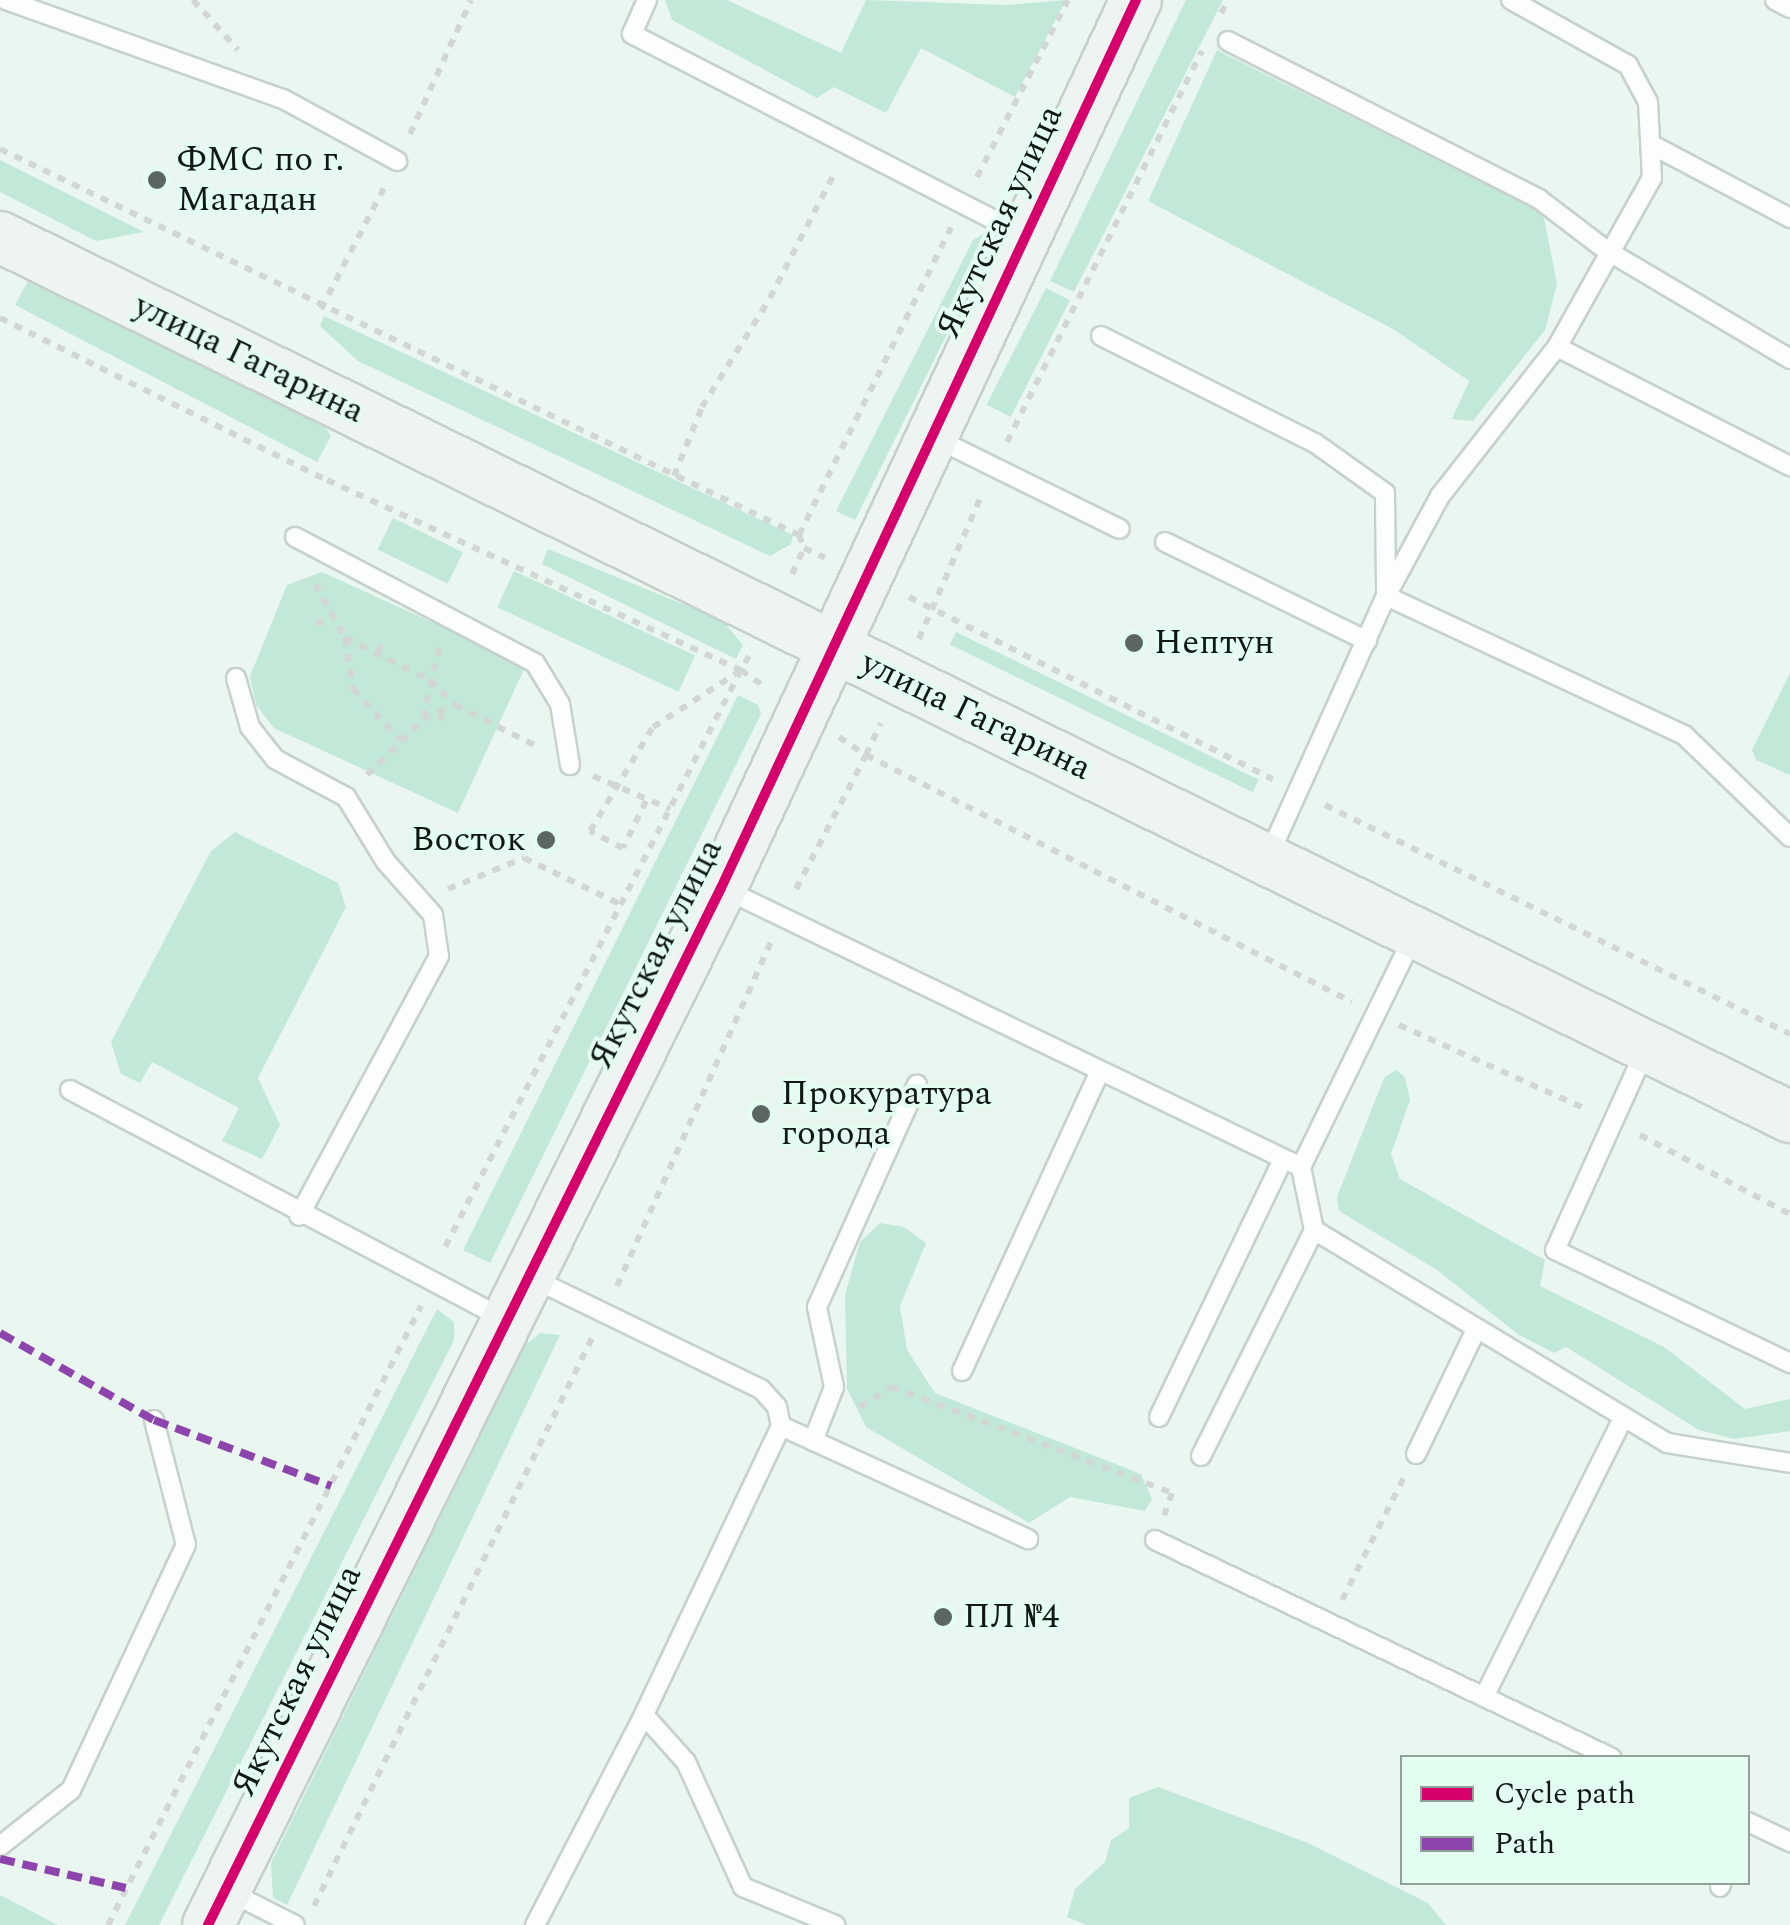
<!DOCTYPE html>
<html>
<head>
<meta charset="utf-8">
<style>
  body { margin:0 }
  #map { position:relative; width:1790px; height:1925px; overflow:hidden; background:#eaf7f1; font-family:Spectral,serif }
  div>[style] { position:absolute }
  .green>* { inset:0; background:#c2e8d7; transform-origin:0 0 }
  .path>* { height:6px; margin-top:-3px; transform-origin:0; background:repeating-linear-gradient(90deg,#d2d7d5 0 8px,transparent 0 16px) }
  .roads { filter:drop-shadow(2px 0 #c6d1cc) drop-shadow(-2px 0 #c6d1cc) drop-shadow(0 2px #c6d1cc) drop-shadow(0 -2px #c6d1cc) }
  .lane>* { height:18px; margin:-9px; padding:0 9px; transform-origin:9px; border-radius:9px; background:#fcfefd }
  .secondary>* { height:50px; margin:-25px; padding:0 25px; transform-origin:25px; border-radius:25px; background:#eef4f1 }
  .quiet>* { height:8px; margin-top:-4px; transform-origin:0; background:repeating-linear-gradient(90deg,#8e44ad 0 15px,transparent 0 23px) }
  .cycleway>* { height:10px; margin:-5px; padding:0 5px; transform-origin:5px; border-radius:5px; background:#d6006c }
  .dots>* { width:28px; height:28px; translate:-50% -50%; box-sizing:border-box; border:5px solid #e4fdf1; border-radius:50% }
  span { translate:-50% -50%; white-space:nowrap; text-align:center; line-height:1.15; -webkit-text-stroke:8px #e4fdf1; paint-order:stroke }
  .poi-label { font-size:35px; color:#0f1814 }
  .left { translate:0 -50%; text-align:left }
  .right { translate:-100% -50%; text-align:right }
  .street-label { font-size:35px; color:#0f1814 }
  .legend { position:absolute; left:1400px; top:1755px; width:350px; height:130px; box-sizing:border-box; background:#e4fdf1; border:2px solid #8fa199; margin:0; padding:12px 18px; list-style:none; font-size:30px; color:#0f1814 }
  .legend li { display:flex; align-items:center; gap:20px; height:50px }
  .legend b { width:50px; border:2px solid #8fa199 }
</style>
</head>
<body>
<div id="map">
  <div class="green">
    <i style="clip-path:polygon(665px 0,727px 0,841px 53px,866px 0,1006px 5px,1066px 0,1015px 97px,921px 48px,886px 113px,834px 87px,817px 98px,672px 20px)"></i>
    <i style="clip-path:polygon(1186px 0,1223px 0,1074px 292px,1050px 281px)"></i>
    <i style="clip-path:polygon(1217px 50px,1543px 213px,1557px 284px,1545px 330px,1473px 421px,1452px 419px,1469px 381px,1393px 329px,1148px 201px)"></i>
    <i style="clip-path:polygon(0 160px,144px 232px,96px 241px,0 192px)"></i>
    <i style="clip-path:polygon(983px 234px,989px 249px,855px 520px,836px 511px,973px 240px)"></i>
    <i style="clip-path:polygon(35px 268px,324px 425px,331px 436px,317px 462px,15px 305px)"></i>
    <i style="left:1046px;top:288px;width:27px;height:131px;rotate:27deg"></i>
    <i style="clip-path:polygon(324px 316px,793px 535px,791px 544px,770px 556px,358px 361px,320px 326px)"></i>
    <i style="left:393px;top:518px;width:78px;height:35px;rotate:26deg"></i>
    <i style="clip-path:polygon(548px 549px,722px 620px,743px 645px,736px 659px,542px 564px)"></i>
    <i style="left:514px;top:571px;width:200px;height:40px;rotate:25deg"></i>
    <i style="clip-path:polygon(322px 572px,526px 665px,458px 813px,274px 728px,256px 705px,250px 676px,287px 585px)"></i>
    <i style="left:956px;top:632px;width:337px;height:14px;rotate:26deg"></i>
    <i style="clip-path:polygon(1790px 673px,1790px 775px,1756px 760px,1752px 750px)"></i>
    <i style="clip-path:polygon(738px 695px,758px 705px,761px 714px,490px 1263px,463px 1250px)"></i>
    <i style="clip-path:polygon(235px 832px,338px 883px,346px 907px,258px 1078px,280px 1125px,262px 1159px,222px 1141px,239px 1108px,152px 1062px,140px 1083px,121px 1074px,111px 1042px,211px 851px)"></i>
    <i style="clip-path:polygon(1396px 1070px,1405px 1077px,1410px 1100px,1391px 1154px,1400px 1179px,1545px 1260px,1540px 1286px,1664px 1347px,1745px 1409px,1790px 1399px,1790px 1431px,1734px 1439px,1699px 1430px,1566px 1347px,1554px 1353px,1519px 1335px,1437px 1270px,1339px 1211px,1337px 1197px,1384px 1078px)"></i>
    <i style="clip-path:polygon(880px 1223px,904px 1227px,926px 1243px,900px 1306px,907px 1350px,935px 1393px,1141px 1474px,1152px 1499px,1145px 1511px,1070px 1497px,1029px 1523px,866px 1427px,847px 1389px,845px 1295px,860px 1242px)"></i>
    <i style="clip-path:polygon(437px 1309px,454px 1322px,454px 1340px,159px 1925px,125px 1925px)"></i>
    <i style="clip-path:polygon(540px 1333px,560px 1335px,287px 1905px,273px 1898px,271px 1863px,524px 1346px)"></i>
    <i style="clip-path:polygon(1158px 1787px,1308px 1843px,1428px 1903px,1446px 1925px,1087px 1925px,1067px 1917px,1075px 1889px,1105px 1862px,1111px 1840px,1129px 1828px,1129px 1798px)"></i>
    <i style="clip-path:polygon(0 1895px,58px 1925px,0 1925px)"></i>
  </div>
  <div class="path">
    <i style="left:193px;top:0;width:67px;rotate:48deg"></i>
    <i style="left:1221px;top:13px;width:15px;rotate:-62deg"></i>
    <i style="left:410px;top:134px;width:147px;rotate:-65.5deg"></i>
    <i style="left:0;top:149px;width:887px;rotate:25.79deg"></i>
    <i style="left:799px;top:535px;width:14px;rotate:69deg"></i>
    <i style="left:804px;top:548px;width:23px;rotate:25deg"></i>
    <i style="left:977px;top:177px;width:199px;rotate:-62.8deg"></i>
    <i style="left:321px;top:309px;width:139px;rotate:-62.5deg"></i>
    <i style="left:0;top:318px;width:365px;rotate:26.4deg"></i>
    <i style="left:327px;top:480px;width:456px;rotate:24.7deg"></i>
    <i style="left:741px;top:670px;width:655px;rotate:117.15deg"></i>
    <i style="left:1007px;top:442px;width:437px;rotate:-63.5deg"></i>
    <i style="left:674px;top:476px;width:74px;rotate:-67.9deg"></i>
    <i style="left:702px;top:407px;width:128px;rotate:-58deg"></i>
    <i style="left:770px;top:298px;width:142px;rotate:-62.7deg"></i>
    <i style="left:799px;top:535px;width:343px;rotate:-63.7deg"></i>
    <i style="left:792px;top:574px;width:29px;rotate:-65deg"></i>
    <i style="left:315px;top:584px;width:62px;rotate:60.9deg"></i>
    <i style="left:345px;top:638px;width:52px;rotate:81.1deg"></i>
    <i style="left:353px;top:689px;width:69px;rotate:47.3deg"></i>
    <i style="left:909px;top:597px;width:407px;rotate:26.6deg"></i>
    <i style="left:316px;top:623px;width:18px;rotate:-13deg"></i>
    <i style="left:345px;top:638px;width:95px;rotate:26.3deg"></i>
    <i style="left:430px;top:680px;width:35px;rotate:45deg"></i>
    <i style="left:919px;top:639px;width:158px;rotate:-66.5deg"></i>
    <i style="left:378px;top:652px;width:16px;rotate:-68deg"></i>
    <i style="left:749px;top:656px;width:16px;rotate:120deg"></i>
    <i style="left:741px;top:670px;width:32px;rotate:35deg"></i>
    <i style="left:439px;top:713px;width:13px;rotate:63deg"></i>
    <i style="left:423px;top:718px;width:73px;rotate:-77.3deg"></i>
    <i style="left:839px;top:737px;width:32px;rotate:34deg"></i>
    <i style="left:866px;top:755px;width:35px;rotate:-65deg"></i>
    <i style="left:367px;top:775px;width:79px;rotate:-45deg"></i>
    <i style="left:423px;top:719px;width:35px;rotate:-24deg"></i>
    <i style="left:455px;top:705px;width:93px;rotate:26.8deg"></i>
    <i style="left:593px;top:776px;width:84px;rotate:23.2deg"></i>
    <i style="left:646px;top:801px;width:52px;rotate:116.1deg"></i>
    <i style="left:623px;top:848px;width:37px;rotate:-153deg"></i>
    <i style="left:590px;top:831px;width:122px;rotate:-58.8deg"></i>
    <i style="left:653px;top:727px;width:103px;rotate:-32.8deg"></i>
    <i style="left:1325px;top:805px;width:518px;rotate:26.22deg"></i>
    <i style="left:448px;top:889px;width:82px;rotate:-22.2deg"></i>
    <i style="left:524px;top:858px;width:111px;rotate:25.6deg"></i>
    <i style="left:796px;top:889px;width:151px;rotate:-62.4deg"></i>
    <i style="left:866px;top:755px;width:545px;rotate:26.94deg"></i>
    <i style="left:1399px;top:1025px;width:207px;rotate:24.2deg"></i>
    <i style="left:1640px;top:1135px;width:170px;rotate:27.8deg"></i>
    <i style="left:617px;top:1286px;width:378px;rotate:-65.9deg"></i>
    <i style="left:860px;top:1407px;width:38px;rotate:-32deg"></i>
    <i style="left:892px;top:1387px;width:299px;rotate:20.7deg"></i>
    <i style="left:1172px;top:1493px;width:24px;rotate:109deg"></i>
    <i style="left:1342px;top:1600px;width:138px;rotate:-63.2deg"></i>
    <i style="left:314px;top:1906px;width:632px;rotate:-63.92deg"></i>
    <i style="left:108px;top:1925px;width:694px;rotate:-63.18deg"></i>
  </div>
  <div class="roads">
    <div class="lane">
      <i style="left:6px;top:0;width:294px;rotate:19.7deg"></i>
      <i style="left:283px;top:99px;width:130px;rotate:28.5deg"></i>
      <i style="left:647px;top:0;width:37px;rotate:114deg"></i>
      <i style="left:632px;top:34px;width:437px;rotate:27.2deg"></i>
      <i style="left:1775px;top:0;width:17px;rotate:28deg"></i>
      <i style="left:1228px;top:41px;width:349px;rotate:26.9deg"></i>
      <i style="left:1539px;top:199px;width:84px;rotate:37.3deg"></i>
      <i style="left:1606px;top:250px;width:214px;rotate:30.6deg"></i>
      <i style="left:1656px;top:147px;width:152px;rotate:27.9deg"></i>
      <i style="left:1101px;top:336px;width:239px;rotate:26.6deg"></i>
      <i style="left:1315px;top:443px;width:86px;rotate:35.5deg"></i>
      <i style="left:1385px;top:493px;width:103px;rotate:89.4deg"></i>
      <i style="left:1386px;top:596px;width:329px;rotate:25deg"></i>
      <i style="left:1684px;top:735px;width:147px;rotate:43.9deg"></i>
      <i style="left:1557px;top:347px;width:262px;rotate:27.1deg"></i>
      <i style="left:933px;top:437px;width:208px;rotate:26.2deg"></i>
      <i style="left:295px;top:537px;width:271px;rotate:27.7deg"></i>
      <i style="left:535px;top:663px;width:48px;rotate:58.6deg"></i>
      <i style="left:560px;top:704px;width:62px;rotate:80.7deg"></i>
      <i style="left:1165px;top:542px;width:225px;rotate:26.1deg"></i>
      <i style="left:236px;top:678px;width:51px;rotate:74.1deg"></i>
      <i style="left:250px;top:727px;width:41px;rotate:52deg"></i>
      <i style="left:275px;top:759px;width:81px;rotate:28.2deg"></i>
      <i style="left:346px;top:797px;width:76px;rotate:58.4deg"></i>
      <i style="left:386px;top:862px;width:71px;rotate:48.4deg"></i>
      <i style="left:433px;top:915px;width:41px;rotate:81.7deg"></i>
      <i style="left:439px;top:956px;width:295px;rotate:118.3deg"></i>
      <i style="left:1269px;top:855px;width:284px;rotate:-65.7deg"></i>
      <i style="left:1386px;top:596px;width:114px;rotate:-61.6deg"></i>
      <i style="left:1440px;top:496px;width:189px;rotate:-51.9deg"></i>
      <i style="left:1557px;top:347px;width:194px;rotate:-60.7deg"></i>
      <i style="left:1652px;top:178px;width:76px;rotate:-93deg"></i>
      <i style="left:1648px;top:102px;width:42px;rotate:-118.4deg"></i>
      <i style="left:1628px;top:65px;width:134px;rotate:-150.9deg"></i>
      <i style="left:722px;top:888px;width:643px;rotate:25.73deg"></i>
      <i style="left:1301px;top:1167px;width:256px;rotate:-64deg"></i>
      <i style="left:1645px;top:1051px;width:218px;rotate:114.3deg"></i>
      <i style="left:1555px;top:1250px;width:261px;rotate:25.7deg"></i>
      <i style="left:70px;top:1090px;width:491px;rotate:27.8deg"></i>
      <i style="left:1314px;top:1230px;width:412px;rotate:31.1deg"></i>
      <i style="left:1667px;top:1443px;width:125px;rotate:9.2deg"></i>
      <i style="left:532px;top:1278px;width:254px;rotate:25.9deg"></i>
      <i style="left:761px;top:1389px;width:24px;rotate:48deg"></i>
      <i style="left:777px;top:1407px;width:19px;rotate:78deg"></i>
      <i style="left:781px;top:1426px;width:320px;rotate:115.4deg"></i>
      <i style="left:644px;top:1715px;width:237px;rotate:117.4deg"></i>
      <i style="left:962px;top:1371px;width:330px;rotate:-65.3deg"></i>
      <i style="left:1159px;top:1417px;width:286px;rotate:-64.3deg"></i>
      <i style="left:781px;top:1426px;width:272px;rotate:24.6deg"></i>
      <i style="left:813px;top:1441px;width:58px;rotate:-68.7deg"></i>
      <i style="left:834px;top:1387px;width:82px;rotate:-102deg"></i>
      <i style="left:817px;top:1307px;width:244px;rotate:-65.8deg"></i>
      <i style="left:1416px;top:1454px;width:138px;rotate:-64.2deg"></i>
      <i style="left:1201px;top:1456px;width:253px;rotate:-63.4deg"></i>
      <i style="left:1314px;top:1230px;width:64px;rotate:-101.7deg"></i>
      <i style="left:1155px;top:1540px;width:506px;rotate:25.5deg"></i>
      <i style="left:1484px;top:1697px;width:309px;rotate:-63.5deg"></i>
      <i style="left:644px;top:1715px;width:63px;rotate:48.2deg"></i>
      <i style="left:686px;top:1762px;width:137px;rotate:65.5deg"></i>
      <i style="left:743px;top:1887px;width:100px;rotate:22.4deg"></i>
      <i style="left:1748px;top:1822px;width:47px;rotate:25.5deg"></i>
      <i style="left:0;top:1846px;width:90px;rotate:-38.3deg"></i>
      <i style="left:71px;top:1790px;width:271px;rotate:-64.9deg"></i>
      <i style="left:186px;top:1545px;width:129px;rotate:-104.4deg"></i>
      <i style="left:1720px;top:1887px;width:5px;rotate:-68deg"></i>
      <i style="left:226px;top:1890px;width:77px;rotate:26.9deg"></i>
    </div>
    <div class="secondary">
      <i style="left:0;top:237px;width:1995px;rotate:26.18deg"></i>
      <i style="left:208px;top:1925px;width:1157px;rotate:-63.68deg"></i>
      <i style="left:721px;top:888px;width:980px;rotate:-64.95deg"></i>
    </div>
  </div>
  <div class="quiet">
    <i style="left:0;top:1333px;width:177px;rotate:29.5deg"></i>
    <i style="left:154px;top:1420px;width:189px;rotate:20.4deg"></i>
    <i style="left:0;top:1859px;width:129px;rotate:13deg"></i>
  </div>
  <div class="cycleway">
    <i style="left:208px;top:1925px;width:1157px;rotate:-63.68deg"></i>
    <i style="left:721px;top:888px;width:980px;rotate:-64.95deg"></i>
  </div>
  <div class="dots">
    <i style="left:157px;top:180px;background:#5c6661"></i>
    <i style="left:1134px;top:643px;background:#5c6661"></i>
    <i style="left:546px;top:840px;background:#5c6661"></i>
    <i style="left:761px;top:1114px;background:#5c6661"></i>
    <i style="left:943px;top:1617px;background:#5c6661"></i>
  </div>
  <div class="poi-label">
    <span class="left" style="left:177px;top:180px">ФМС по г.<br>Магадан</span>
    <span class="left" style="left:1154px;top:643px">Нептун</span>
    <span class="right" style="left:526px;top:840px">Восток</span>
    <span class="left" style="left:781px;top:1114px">Прокуратура<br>города</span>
    <span class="left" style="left:963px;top:1617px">ПЛ №4</span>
  </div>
  <div class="street-label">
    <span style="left:1000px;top:222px;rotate:-65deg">Якутская улица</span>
    <span style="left:249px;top:359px;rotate:26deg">улица Гагарина</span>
    <span style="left:976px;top:716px;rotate:26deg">улица Гагарина</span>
    <span style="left:656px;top:954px;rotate:-63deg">Якутская улица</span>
    <span style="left:297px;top:1681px;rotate:-64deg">Якутская улица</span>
  </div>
  <ul class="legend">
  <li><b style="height:12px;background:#d6006c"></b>Cycle path</li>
  <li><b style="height:12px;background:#8e44ad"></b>Path</li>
  </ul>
</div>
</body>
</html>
